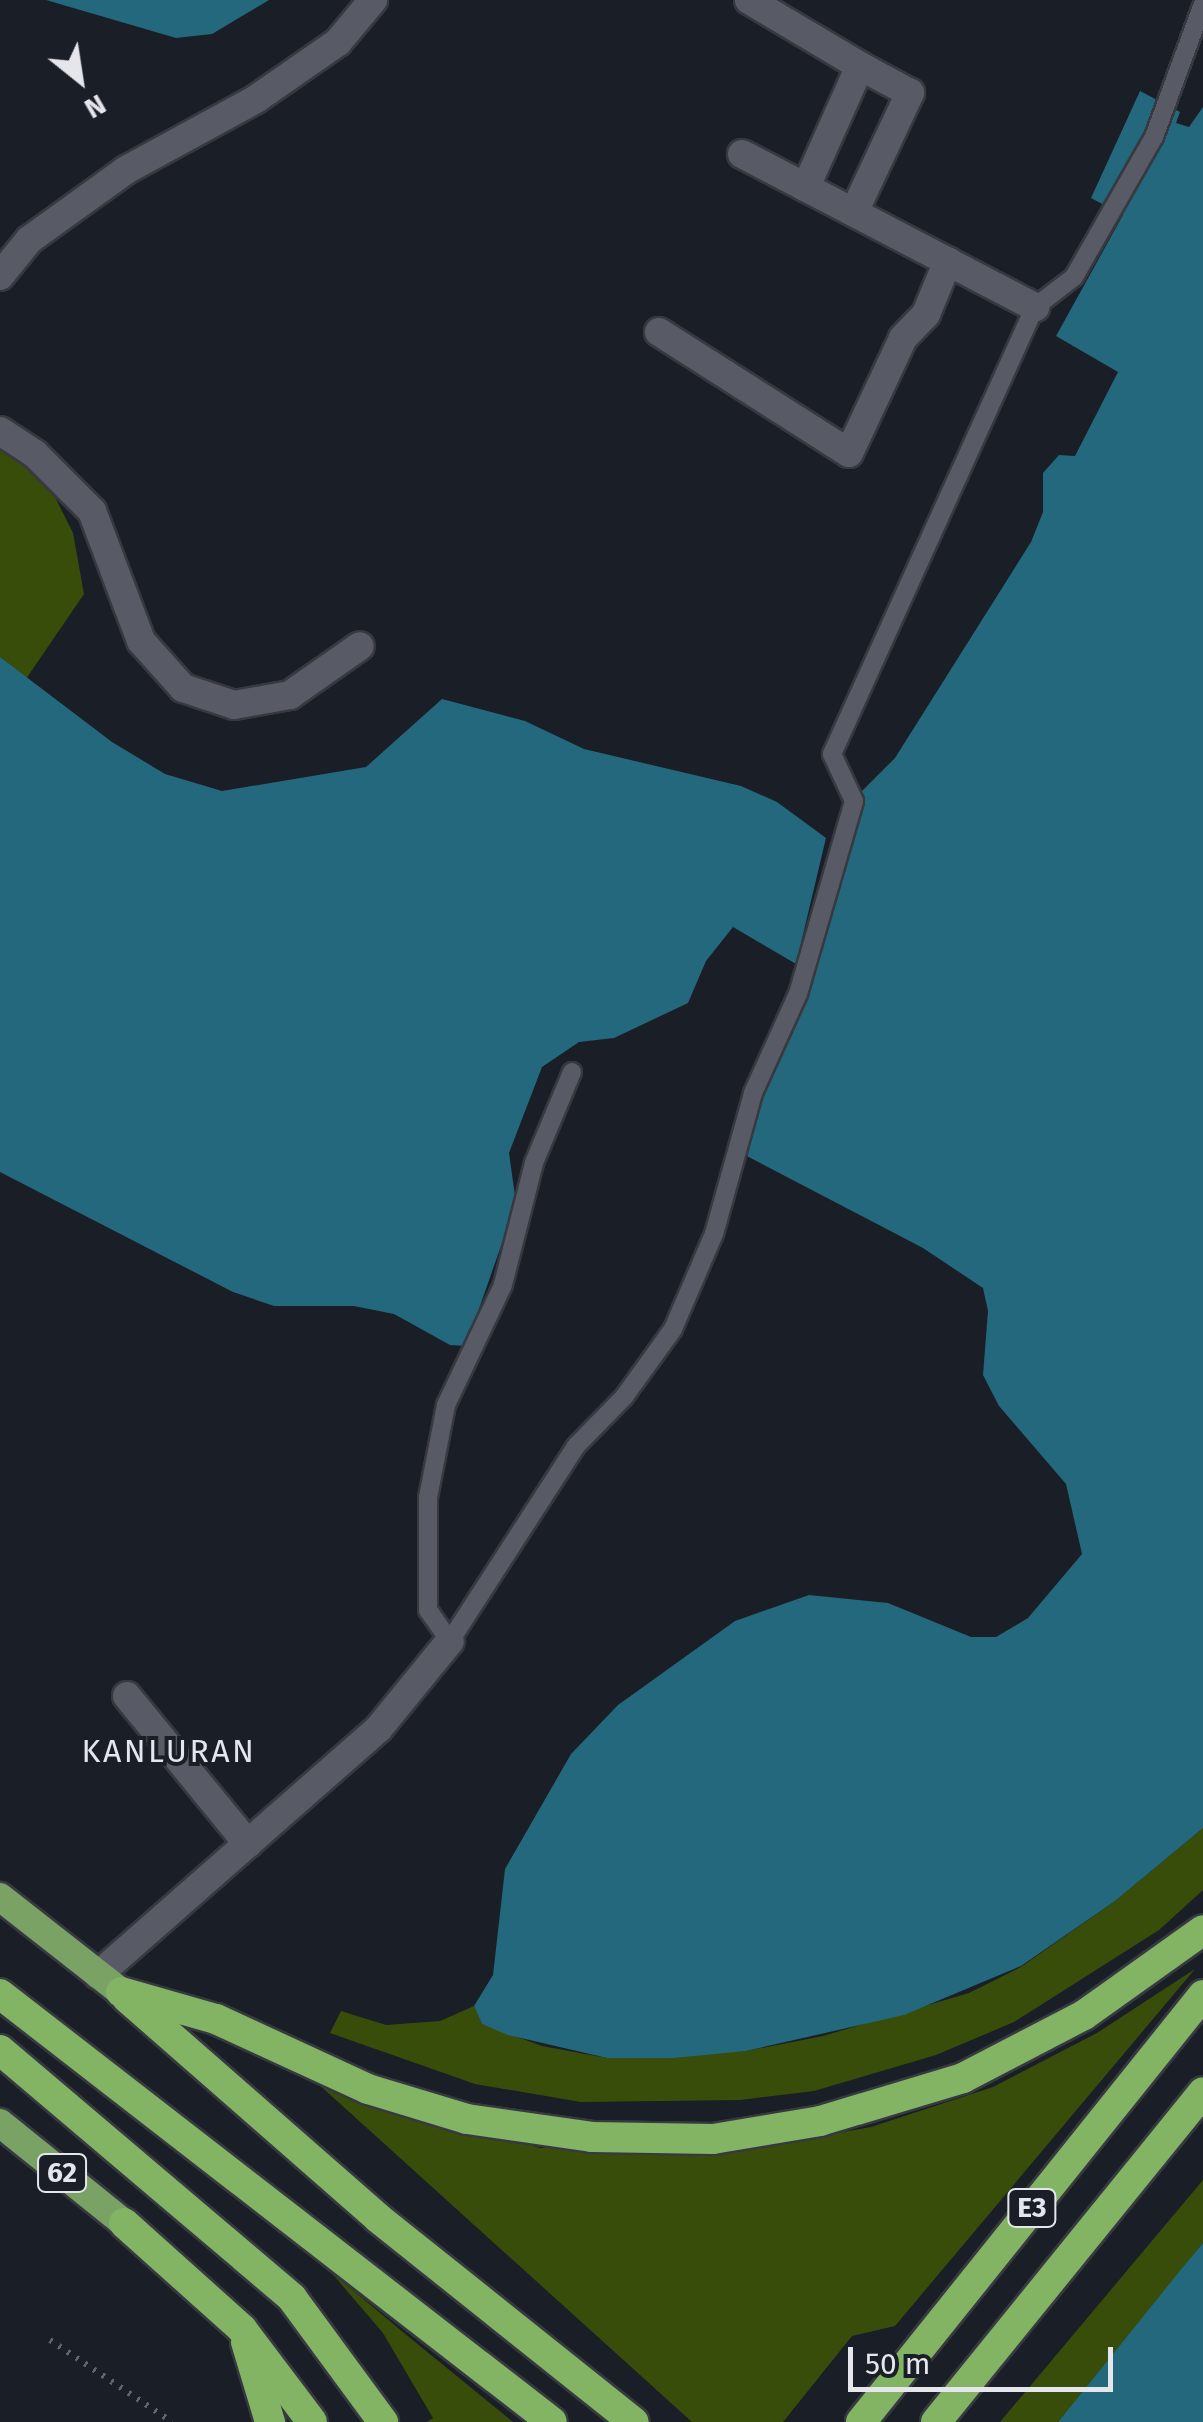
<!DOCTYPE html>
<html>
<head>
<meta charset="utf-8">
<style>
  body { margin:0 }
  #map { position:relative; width:1203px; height:2422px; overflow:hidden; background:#1a1e26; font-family:"Fira Sans",sans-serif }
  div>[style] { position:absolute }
  .green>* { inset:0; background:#394d0b }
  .water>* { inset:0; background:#23687c }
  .path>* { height:6px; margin-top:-3px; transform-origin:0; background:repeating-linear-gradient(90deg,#61646b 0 2.5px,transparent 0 10.5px) }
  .roads { filter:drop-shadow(2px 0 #373940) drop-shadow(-2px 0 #373940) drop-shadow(0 2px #373940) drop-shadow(0 -2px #373940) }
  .service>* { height:18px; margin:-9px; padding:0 9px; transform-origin:9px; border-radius:9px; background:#585b65 }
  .minor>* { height:28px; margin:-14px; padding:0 14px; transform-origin:14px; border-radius:14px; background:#585b65 }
  .trunk>* { height:28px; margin:-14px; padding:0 14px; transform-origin:14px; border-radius:14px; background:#7aa264 }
  .motorway>* { height:30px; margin:-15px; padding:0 15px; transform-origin:15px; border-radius:15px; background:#82b463 }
  span { translate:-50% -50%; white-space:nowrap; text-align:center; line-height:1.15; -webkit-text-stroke:8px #1a1e26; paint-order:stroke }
  .shield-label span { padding:2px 8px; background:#1a1e26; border:2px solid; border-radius:8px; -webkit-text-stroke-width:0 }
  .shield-label { font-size:28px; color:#e4e6ec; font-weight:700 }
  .neighbourhood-label { font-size:32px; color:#e4e6ec; letter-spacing:2.5px }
  .north { position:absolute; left:30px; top:30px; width:100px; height:100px; -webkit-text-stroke:8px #1a1e26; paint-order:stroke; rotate:150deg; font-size:28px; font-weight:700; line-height:40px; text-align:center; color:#e4e6ec }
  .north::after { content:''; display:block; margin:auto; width:35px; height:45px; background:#e4e6ec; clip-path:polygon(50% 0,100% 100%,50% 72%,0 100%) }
  .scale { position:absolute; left:848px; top:2347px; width:265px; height:45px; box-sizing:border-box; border:5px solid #e4e6ec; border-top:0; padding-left:12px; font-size:30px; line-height:35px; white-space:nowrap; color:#e4e6ec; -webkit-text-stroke:8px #1a1e26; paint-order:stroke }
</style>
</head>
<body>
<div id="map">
  <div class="green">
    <i style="clip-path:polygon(0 448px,48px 483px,73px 533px,84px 594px,26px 679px,0 657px)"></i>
    <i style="clip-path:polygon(1203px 1828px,1203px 1890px,1159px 1930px,1014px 2022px,936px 2055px,814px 2091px,740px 2100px,581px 2102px,475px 2084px,330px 2033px,341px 2011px,386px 2025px,440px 2021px,474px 2006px,482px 2024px,542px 2046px,607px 2058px,746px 2051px,823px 2036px,969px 1993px,1021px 1967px,1115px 1901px)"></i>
    <i style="clip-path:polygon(1195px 1969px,895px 2326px,852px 2336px,783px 2422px,692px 2422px,315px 2081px,540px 2148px,755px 2148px,871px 2127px,993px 2087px,1097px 2033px)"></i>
    <i style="clip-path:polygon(1203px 2180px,1203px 2243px,1058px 2422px,1000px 2422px)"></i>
    <i style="clip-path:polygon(330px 2271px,404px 2333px,513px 2422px,427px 2422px,433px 2418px,383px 2333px)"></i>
  </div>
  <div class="water">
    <i style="clip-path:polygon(46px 0,269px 0,212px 34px,176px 38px)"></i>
    <i style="clip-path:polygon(1140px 91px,1180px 112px,1176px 123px,1189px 127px,1203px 107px,1203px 1828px,1115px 1901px,1021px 1966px,904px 2015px,746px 2051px,673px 2058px,607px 2058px,508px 2035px,482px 2024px,474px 2006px,493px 1975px,505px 1869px,571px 1754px,618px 1705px,735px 1621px,809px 1595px,888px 1603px,971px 1637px,996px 1637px,1028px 1618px,1082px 1554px,1066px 1484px,999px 1406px,983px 1375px,988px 1311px,983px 1288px,923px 1248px,745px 1155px,859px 794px,895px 758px,1031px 542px,1043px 512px,1043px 473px,1059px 455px,1075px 456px,1118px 372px,1056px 336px,1123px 215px,1091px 198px)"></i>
    <i style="clip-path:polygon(0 657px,112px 742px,165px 774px,222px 791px,366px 767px,442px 699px,525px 721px,584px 749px,741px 786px,777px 802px,826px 838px,796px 964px,733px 927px,706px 961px,688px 1003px,614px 1038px,579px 1042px,542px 1067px,509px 1153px,516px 1203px,466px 1346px,450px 1345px,394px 1314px,354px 1306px,274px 1306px,233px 1292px,0 1172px)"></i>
    <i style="clip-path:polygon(1203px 2243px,1203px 2422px,1058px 2422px,1183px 2267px)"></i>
  </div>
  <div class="path">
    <i style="left:50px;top:2340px;width:147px;rotate:33.9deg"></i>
  </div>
  <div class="roads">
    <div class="service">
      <i style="left:572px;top:1072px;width:99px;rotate:112.7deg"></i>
      <i style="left:534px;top:1163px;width:126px;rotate:104.3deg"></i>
      <i style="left:503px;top:1285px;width:133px;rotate:115.4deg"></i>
      <i style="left:446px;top:1405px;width:95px;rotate:101deg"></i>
      <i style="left:428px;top:1498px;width:112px;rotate:90deg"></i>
      <i style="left:428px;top:1610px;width:38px;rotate:55deg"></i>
      <i style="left:450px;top:1641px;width:232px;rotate:-57.1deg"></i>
      <i style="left:576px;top:1446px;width:69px;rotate:-45.6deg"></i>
      <i style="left:624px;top:1397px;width:84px;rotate:-54.2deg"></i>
      <i style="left:673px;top:1329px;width:103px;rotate:-66.7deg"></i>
      <i style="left:714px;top:1234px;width:146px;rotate:-74.5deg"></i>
      <i style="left:753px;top:1093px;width:109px;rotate:-65.6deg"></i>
      <i style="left:798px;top:994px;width:201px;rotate:-73.8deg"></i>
      <i style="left:854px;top:801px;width:52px;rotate:-115.1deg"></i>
      <i style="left:832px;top:754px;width:491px;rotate:-65.6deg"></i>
      <i style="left:1035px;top:307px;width:49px;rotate:-37.6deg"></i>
      <i style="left:1074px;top:277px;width:161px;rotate:-60.3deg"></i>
      <i style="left:1154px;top:137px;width:142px;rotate:-69.8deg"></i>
    </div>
    <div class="minor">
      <i style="left:749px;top:0;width:129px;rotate:30.7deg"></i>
      <i style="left:860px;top:66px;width:133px;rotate:114.1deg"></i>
      <i style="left:742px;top:154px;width:331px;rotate:27.6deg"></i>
      <i style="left:854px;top:212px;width:132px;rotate:-64.8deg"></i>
      <i style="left:910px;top:93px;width:57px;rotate:-151.6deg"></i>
      <i style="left:0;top:276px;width:46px;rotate:-51.1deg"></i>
      <i style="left:29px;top:240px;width:120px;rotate:-35.8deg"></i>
      <i style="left:126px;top:170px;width:148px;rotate:-28.6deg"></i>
      <i style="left:256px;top:99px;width:100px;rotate:-34.8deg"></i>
      <i style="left:338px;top:42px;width:55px;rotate:-50.2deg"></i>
      <i style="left:659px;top:332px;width:225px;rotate:32.5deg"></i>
      <i style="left:849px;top:453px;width:127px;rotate:-64.8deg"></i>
      <i style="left:903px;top:338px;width:33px;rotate:-46deg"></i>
      <i style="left:926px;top:314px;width:57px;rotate:-67.5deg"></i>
      <i style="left:0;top:431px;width:42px;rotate:33.3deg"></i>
      <i style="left:35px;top:454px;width:81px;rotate:45deg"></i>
      <i style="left:92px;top:511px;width:139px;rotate:69.3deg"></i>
      <i style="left:141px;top:641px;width:63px;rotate:48.2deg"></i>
      <i style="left:183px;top:688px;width:54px;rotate:18.4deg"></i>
      <i style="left:234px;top:705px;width:57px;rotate:-10.1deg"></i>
      <i style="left:290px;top:695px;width:85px;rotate:-35deg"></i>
      <i style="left:127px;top:1696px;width:191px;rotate:50.7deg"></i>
      <i style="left:98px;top:1975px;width:374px;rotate:-41.3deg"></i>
      <i style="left:379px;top:1728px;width:112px;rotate:-50.8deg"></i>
    </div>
    <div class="trunk">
      <i style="left:0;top:1897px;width:154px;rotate:38.1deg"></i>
      <i style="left:0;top:2123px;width:159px;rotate:38.9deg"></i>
    </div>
    <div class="motorway">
      <i style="left:121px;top:1992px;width:99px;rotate:15.9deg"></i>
      <i style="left:216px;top:2019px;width:167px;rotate:24.7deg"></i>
      <i style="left:368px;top:2089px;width:103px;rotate:16.9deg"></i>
      <i style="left:467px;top:2119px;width:126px;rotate:8.2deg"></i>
      <i style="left:592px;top:2137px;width:121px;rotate:0.9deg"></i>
      <i style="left:713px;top:2139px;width:109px;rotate:-9.5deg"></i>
      <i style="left:820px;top:2121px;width:149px;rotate:-16.7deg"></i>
      <i style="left:963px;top:2078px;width:136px;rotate:-27.5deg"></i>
      <i style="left:1084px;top:2015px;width:146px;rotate:-35.5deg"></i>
      <i style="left:0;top:1994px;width:698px;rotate:37.79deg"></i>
      <i style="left:127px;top:1998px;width:334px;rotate:41.2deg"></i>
      <i style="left:378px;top:2218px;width:327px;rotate:38.6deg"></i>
      <i style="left:0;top:2050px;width:383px;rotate:40.3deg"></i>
      <i style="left:292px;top:2298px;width:154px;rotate:53.7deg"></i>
      <i style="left:124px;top:2223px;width:159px;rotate:41.9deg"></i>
      <i style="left:242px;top:2329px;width:116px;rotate:53deg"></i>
      <i style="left:246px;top:2342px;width:84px;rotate:73.3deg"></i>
      <i style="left:861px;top:2422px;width:547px;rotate:-51.31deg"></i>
      <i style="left:936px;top:2422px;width:424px;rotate:-51deg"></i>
    </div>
  </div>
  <div class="shield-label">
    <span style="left:62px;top:2173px">62</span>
    <span style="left:1032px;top:2208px">E3</span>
  </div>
  <div class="neighbourhood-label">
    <span style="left:169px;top:1751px">KANLURAN</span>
  </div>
  <div class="north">N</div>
  <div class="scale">50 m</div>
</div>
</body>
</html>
